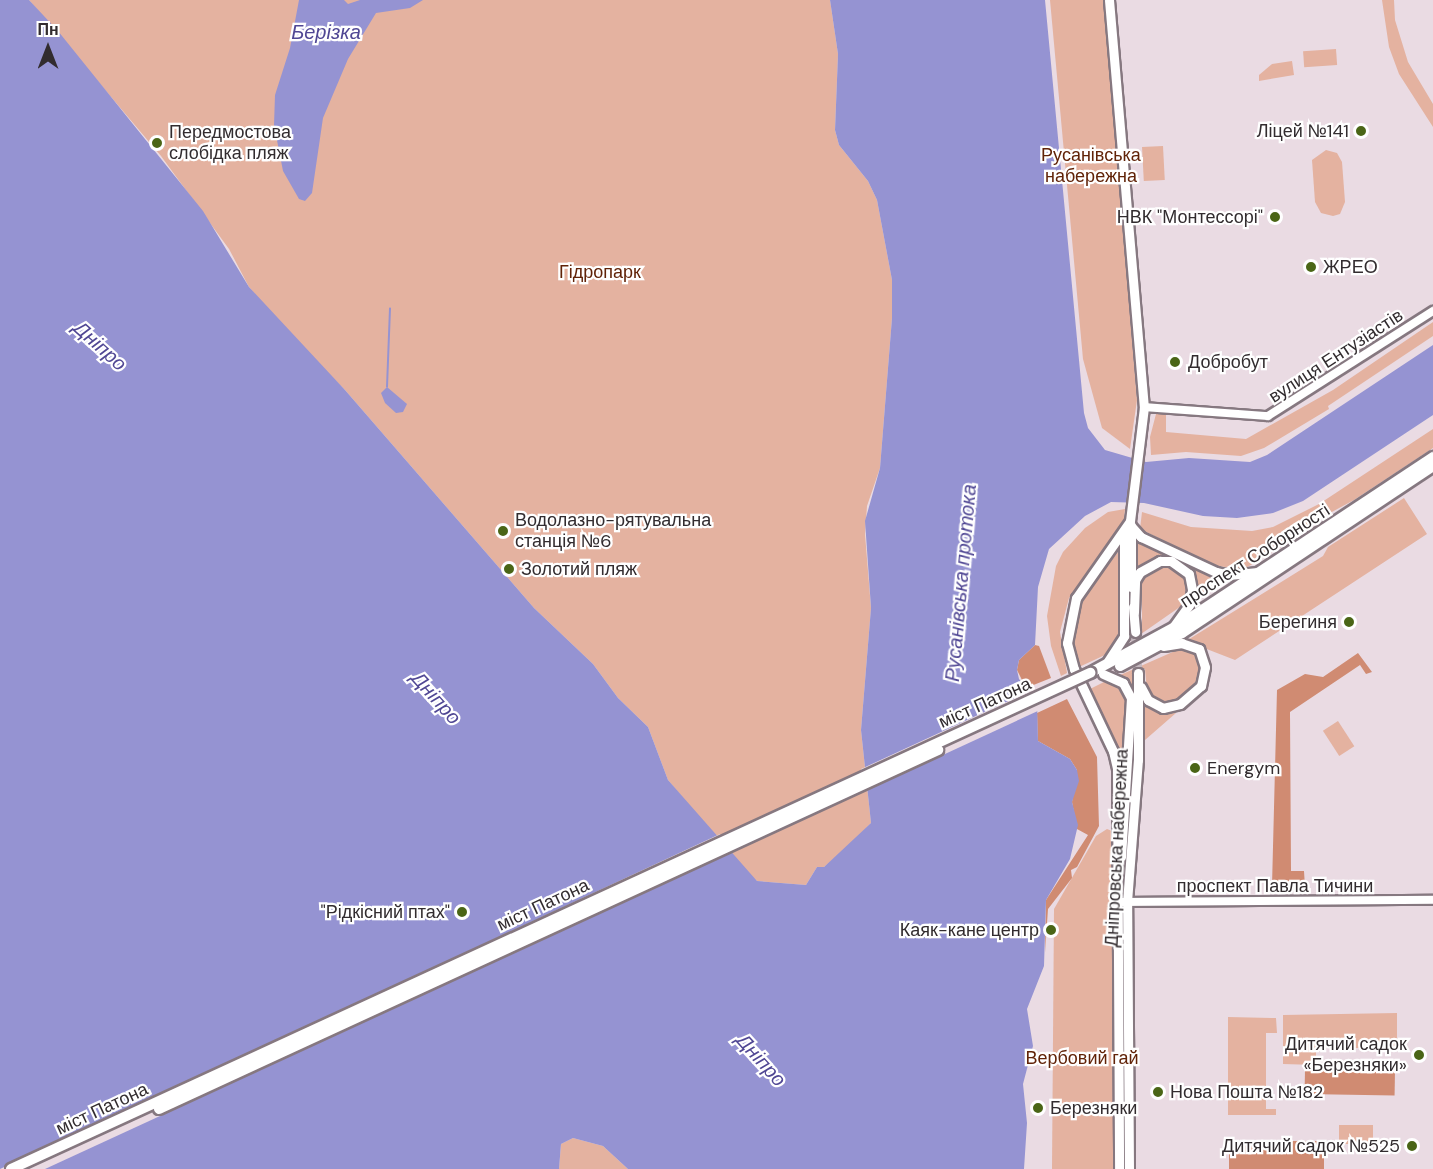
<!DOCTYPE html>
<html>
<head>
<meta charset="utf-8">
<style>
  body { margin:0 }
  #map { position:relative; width:1433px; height:1169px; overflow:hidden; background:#eadbe3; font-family:"DM Sans",sans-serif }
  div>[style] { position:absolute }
  .green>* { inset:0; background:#e4b2a0; transform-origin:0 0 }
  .forest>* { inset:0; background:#d08b72; transform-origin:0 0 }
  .water>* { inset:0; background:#9593d2 }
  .pier>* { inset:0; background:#eadbe3 }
  .stream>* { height:1.5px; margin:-0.75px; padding:0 0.75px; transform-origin:0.75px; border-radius:0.75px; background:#9593d2 }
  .major-tunnel>* { height:9px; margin-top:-4.5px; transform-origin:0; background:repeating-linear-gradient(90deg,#c5b8bf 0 9px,transparent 0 13.5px) }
  .roads { filter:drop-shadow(2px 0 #867880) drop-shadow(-2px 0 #867880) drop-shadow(0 2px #867880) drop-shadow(0 -2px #867880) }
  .minor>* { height:8px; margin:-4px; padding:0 4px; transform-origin:4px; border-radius:4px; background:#fff }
  .major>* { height:9px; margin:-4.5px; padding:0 4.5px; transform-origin:4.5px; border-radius:4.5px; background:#fff }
  .highway>* { height:10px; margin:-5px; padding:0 5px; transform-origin:5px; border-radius:5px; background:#fff }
  .bridges { filter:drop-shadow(2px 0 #867880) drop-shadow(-2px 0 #867880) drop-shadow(0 2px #867880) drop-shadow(0 -2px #867880) }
  .highway-bridge>* { height:10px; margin:-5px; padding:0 5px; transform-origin:5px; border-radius:5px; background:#fff }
  .dots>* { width:16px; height:16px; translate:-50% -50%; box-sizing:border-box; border:3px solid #fff; border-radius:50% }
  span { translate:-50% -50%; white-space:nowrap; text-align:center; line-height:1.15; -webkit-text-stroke:4.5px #fff; paint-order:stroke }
  .poi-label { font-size:18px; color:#322c2f }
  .right { translate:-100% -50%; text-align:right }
  .left { translate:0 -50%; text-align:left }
  .park-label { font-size:18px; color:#612308 }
  .street-label { font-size:18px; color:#322c2f }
  .water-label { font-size:20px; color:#504794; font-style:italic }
  .north { position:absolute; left:18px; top:18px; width:60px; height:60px; -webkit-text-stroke:4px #fff; paint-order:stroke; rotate:0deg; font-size:16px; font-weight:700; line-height:24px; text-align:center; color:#322c2f }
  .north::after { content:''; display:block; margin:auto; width:21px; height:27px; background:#322c2f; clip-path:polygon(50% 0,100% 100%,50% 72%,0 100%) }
</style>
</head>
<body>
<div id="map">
  <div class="green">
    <i style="clip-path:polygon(29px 0,830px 0,838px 54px,835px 130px,839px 145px,868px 181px,877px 200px,892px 280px,892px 318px,880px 468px,867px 506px,865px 534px,871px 608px,861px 730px,871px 823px,852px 843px,824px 867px,817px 867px,806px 885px,757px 881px,742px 869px,668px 780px,648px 727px,618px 698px,593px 664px,534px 608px,345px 390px,285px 330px,249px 287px,229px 249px,161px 156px)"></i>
    <i style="clip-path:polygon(1050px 0,1104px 0,1137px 400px,1130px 449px,1102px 428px,1083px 359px)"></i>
    <i style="clip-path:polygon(1382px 0,1394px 0,1395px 20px,1408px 62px,1433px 104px,1433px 127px,1399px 74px,1389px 47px)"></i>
    <i style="left:1336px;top:49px;width:16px;height:33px;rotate:86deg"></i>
    <i style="clip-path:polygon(1292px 61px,1294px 75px,1259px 81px,1259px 75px,1272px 64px)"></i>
    <i style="left:1163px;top:146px;width:34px;height:21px;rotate:87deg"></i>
    <i style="clip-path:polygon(1326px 150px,1337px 153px,1342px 162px,1345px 202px,1340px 214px,1333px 216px,1321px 213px,1315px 202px,1312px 160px)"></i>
    <i style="clip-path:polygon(1433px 322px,1433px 336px,1328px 406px,1329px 409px,1264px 448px,1241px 456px,1186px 452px,1151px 455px,1150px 437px,1156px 414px,1166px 414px,1166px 432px,1246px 439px,1333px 390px)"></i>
    <i style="clip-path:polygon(1433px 429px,1433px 448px,1354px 500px,1304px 527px,1291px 537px,1293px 540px,1244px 569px,1216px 566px,1140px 529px,1142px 512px,1191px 527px,1252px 531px,1273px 527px,1319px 504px)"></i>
    <i style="clip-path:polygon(1404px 498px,1427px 534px,1235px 660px,1186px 641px,1323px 556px,1328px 547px)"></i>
    <i style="clip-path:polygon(1125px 509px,1124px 521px,1111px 543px,1069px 598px,1060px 632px,1067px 673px,1061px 676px,1051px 646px,1047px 616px,1056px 566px,1063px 552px,1085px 528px,1108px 512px)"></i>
    <i style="clip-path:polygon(1135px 540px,1172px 557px,1156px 558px,1134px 573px)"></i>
    <i style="clip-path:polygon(1119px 551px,1119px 635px,1105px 655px,1079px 667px,1071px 641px,1079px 601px)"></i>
    <i style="clip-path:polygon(1183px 561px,1233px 578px,1196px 601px,1197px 581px)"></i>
    <i style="clip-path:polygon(1158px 567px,1172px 568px,1185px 577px,1187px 602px,1131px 641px,1130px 631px,1142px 631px,1142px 578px)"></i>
    <i style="clip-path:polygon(1184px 647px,1200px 658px,1200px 677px,1176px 703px,1166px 706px,1153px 702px,1147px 692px,1145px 669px,1136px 670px,1135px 699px,1128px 683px,1118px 676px)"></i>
    <i style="clip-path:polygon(1104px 682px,1113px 683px,1121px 689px,1126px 702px,1120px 822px,1119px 762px,1088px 690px)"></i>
    <i style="clip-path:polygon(1145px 705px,1163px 714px,1176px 713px,1145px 740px)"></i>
    <i style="left:1338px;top:721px;width:30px;height:18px;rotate:57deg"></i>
    <i style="clip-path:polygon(1107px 829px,1112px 831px,1114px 1169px,1052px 1169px,1054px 909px,1096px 836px)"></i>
    <i style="clip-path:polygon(1397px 1013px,1397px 1048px,1316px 1048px,1316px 1065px,1283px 1064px,1283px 1015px)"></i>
    <i style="clip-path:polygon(1228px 1017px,1276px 1018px,1277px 1033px,1266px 1033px,1266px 1109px,1276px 1109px,1276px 1115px,1228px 1115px)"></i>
    <i style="left:1339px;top:1125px;width:34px;height:19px"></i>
    <i style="clip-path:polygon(573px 1138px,603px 1146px,628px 1169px,559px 1169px,561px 1144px)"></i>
  </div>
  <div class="forest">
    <i style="clip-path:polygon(1035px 645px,1039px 646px,1051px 678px,1026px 688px,1017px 670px,1019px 660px)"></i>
    <i style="clip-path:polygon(1358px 653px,1372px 672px,1366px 674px,1360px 665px,1290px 712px,1291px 871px,1304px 871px,1305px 887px,1272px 886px,1277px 690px,1305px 674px,1323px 677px)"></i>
    <i style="clip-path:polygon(1067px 699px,1097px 757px,1099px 826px,1077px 867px,1071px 870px,1072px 878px,1048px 909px,1045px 953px,1046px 900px,1088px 835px,1077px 829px,1072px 802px,1077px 770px,1070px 759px,1038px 741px,1037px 713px)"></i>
    <i style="left:1305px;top:1070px;width:90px;height:24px;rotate:1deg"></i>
    <i style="left:1324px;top:1141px;width:28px;height:95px;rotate:90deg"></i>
  </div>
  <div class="water">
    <i style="clip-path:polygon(0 0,29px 0,58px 31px,203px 211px,249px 287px,345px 390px,534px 608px,593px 664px,618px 698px,648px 727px,668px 780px,757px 881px,806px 885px,817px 867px,824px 867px,871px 823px,861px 730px,871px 608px,865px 521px,880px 468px,892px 318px,892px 280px,877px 200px,868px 181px,839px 145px,835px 130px,838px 54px,830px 0,1045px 0,1084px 413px,1088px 428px,1105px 450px,1146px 462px,1189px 458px,1250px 462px,1267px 455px,1433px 345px,1433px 415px,1303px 501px,1273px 513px,1237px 518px,1203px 516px,1144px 503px,1111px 502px,1085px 516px,1049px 549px,1038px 587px,1035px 645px,1019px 660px,1017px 670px,1019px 679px,1037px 701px,1038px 741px,1070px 759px,1077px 770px,1079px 781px,1072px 802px,1078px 825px,1070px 859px,1046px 900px,1044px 966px,1027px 1009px,1033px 1046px,1023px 1084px,1027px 1123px,1024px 1169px,628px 1169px,603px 1146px,573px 1138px,561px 1144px,559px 1169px,0 1169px)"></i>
    <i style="clip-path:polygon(299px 0,344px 0,348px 4px,360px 0,423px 0,410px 8px,376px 13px,348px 59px,323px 118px,312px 193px,305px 201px,299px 199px,283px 171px,274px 125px,275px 95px,290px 48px)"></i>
    <i style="clip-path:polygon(387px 387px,407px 404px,403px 412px,396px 413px,385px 403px,381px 393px)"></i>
  </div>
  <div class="pier">
    <i style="clip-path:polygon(1032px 690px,1040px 699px,1040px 710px,865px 791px,861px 769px)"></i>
    <i style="clip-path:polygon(720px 834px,733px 852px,45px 1169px,0 1169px)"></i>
  </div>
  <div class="stream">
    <i style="left:387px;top:387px;width:78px;rotate:-87.8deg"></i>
  </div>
  <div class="major-tunnel">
    <i style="left:1135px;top:632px;width:41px;rotate:85.8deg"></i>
  </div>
  <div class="roads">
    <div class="minor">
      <i style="left:1144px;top:407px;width:124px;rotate:4.2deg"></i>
      <i style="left:1268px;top:416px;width:196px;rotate:-32.5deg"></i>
      <i style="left:1122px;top:902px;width:311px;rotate:-0.4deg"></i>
    </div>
    <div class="major">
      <i style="left:1109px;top:0;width:409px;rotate:85.1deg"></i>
      <i style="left:1144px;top:407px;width:115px;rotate:97deg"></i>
      <i style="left:1130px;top:521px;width:94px;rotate:125deg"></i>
      <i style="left:1076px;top:598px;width:46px;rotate:101.3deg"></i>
      <i style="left:1067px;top:643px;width:27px;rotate:75deg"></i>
      <i style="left:1074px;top:669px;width:91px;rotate:64.6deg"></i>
      <i style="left:1113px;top:751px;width:18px;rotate:77deg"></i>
      <i style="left:1117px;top:769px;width:400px;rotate:89.7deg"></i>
      <i style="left:1131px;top:526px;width:15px;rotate:48deg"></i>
      <i style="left:1141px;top:537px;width:83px;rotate:25deg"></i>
      <i style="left:1216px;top:572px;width:13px;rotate:13deg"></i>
      <i style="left:1229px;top:575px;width:31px;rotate:-6deg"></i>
      <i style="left:1131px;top:526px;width:61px;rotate:90deg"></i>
      <i style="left:1133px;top:607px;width:25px;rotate:85deg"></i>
      <i style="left:1134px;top:612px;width:32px;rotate:-88deg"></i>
      <i style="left:1135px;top:580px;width:9px;rotate:-58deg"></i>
      <i style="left:1140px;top:572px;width:23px;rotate:-29deg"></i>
      <i style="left:1160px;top:561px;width:11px"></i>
      <i style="left:1171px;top:561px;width:22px;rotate:36deg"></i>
      <i style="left:1189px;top:574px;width:16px;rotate:79deg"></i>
      <i style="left:1192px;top:590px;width:15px;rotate:101deg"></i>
      <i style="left:1189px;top:605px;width:27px;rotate:126deg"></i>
      <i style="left:1108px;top:661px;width:30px;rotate:-57deg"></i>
      <i style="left:1124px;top:636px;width:102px;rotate:-90deg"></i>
      <i style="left:1103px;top:674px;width:22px;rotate:24deg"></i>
      <i style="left:1123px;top:683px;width:17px;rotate:62deg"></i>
      <i style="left:1131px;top:698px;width:159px;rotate:93.6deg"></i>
      <i style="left:1141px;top:687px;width:15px;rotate:62deg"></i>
      <i style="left:1148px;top:700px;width:17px;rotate:28deg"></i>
      <i style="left:1163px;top:708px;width:17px;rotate:-13deg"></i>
      <i style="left:1180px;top:704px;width:28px;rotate:-41deg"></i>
      <i style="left:1201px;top:686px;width:19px;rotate:-78deg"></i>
      <i style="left:1205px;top:667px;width:19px;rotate:-108deg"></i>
      <i style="left:1199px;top:649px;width:18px;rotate:-161deg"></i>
      <i style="left:1182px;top:643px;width:19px;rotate:171deg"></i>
      <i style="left:1129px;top:1169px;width:267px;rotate:-90.4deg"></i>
      <i style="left:1127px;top:902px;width:142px;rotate:-85.6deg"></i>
      <i style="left:1138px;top:760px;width:87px;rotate:-90deg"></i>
    </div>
    <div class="highway">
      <i style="left:1120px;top:666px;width:70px;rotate:-28deg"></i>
      <i style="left:1182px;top:633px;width:301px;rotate:-33.6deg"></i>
      <i style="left:1090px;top:673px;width:107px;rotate:-28.5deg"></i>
      <i style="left:1184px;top:622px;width:299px;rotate:-33.5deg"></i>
    </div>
  </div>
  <div class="bridges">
    <div class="highway-bridge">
      <i style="left:159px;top:1109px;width:858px;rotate:-24.74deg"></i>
      <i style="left:11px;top:1169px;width:1188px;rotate:-24.69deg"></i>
    </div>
  </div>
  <div class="dots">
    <i style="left:1361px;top:131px;background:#4a6516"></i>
    <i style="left:157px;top:143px;background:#4a6516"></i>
    <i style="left:1275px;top:217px;background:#4a6516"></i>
    <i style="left:1311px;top:267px;background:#4a6516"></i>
    <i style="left:1175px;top:362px;background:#4a6516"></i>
    <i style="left:503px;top:531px;background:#4a6516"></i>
    <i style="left:509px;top:569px;background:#4a6516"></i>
    <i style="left:1349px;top:622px;background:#4a6516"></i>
    <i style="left:1195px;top:768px;background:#4a6516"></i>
    <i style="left:462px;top:912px;background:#4a6516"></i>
    <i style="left:1051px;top:930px;background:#4a6516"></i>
    <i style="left:1419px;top:1055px;background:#4a6516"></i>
    <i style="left:1158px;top:1092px;background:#4a6516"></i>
    <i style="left:1038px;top:1108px;background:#4a6516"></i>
    <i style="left:1412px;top:1146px;background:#4a6516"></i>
  </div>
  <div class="poi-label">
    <span class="right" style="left:1349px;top:131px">Ліцей №141</span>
    <span class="left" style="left:169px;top:143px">Передмостова<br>слобідка пляж</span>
    <span class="right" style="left:1263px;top:217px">НВК "Монтессорі"</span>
    <span class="left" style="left:1323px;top:267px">ЖРЕО</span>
    <span class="left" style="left:1188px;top:362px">Добробут</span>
    <span class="left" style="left:515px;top:531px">Водолазно-рятувальна<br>станція №6</span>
    <span class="left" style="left:521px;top:569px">Золотий пляж</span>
    <span class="right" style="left:1337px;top:622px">Берегиня</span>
    <span class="left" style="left:1207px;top:768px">Energym</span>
    <span class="right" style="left:450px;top:912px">"Рідкісний птах"</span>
    <span class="right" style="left:1039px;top:930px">Каяк-кане центр</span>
    <span class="right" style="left:1407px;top:1055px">Дитячий садок<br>«Березняки»</span>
    <span class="left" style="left:1170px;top:1092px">Нова Пошта №182</span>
    <span class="left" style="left:1050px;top:1108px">Березняки</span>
    <span class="right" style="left:1400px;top:1146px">Дитячий садок №525</span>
  </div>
  <div class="park-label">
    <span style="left:1091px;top:166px">Русанівська<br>набережна</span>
    <span style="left:600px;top:272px">Гідропарк</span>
    <span style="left:1082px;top:1058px">Вербовий гай</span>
  </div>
  <div class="street-label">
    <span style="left:1336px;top:356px;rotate:-33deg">вулиця Ентузіастів</span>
    <span style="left:1255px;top:556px;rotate:-33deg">проспект Соборності</span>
    <span style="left:985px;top:703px;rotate:-24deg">міст Патона</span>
    <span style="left:1117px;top:848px;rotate:-87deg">Дніпровська набережна</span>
    <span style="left:1275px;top:886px">проспект Павла Тичини</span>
    <span style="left:543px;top:905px;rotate:-25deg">міст Патона</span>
    <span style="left:102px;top:1109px;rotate:-25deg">міст Патона</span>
  </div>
  <div class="water-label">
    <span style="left:326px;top:32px">Берізка</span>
    <span style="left:100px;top:346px;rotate:42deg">Дніпро</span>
    <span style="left:961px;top:583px;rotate:-85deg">Русанівська протока</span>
    <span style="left:436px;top:698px;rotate:48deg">Дніпро</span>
    <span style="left:761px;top:1060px;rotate:48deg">Дніпро</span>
  </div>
  <div class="north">Пн</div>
</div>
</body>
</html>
